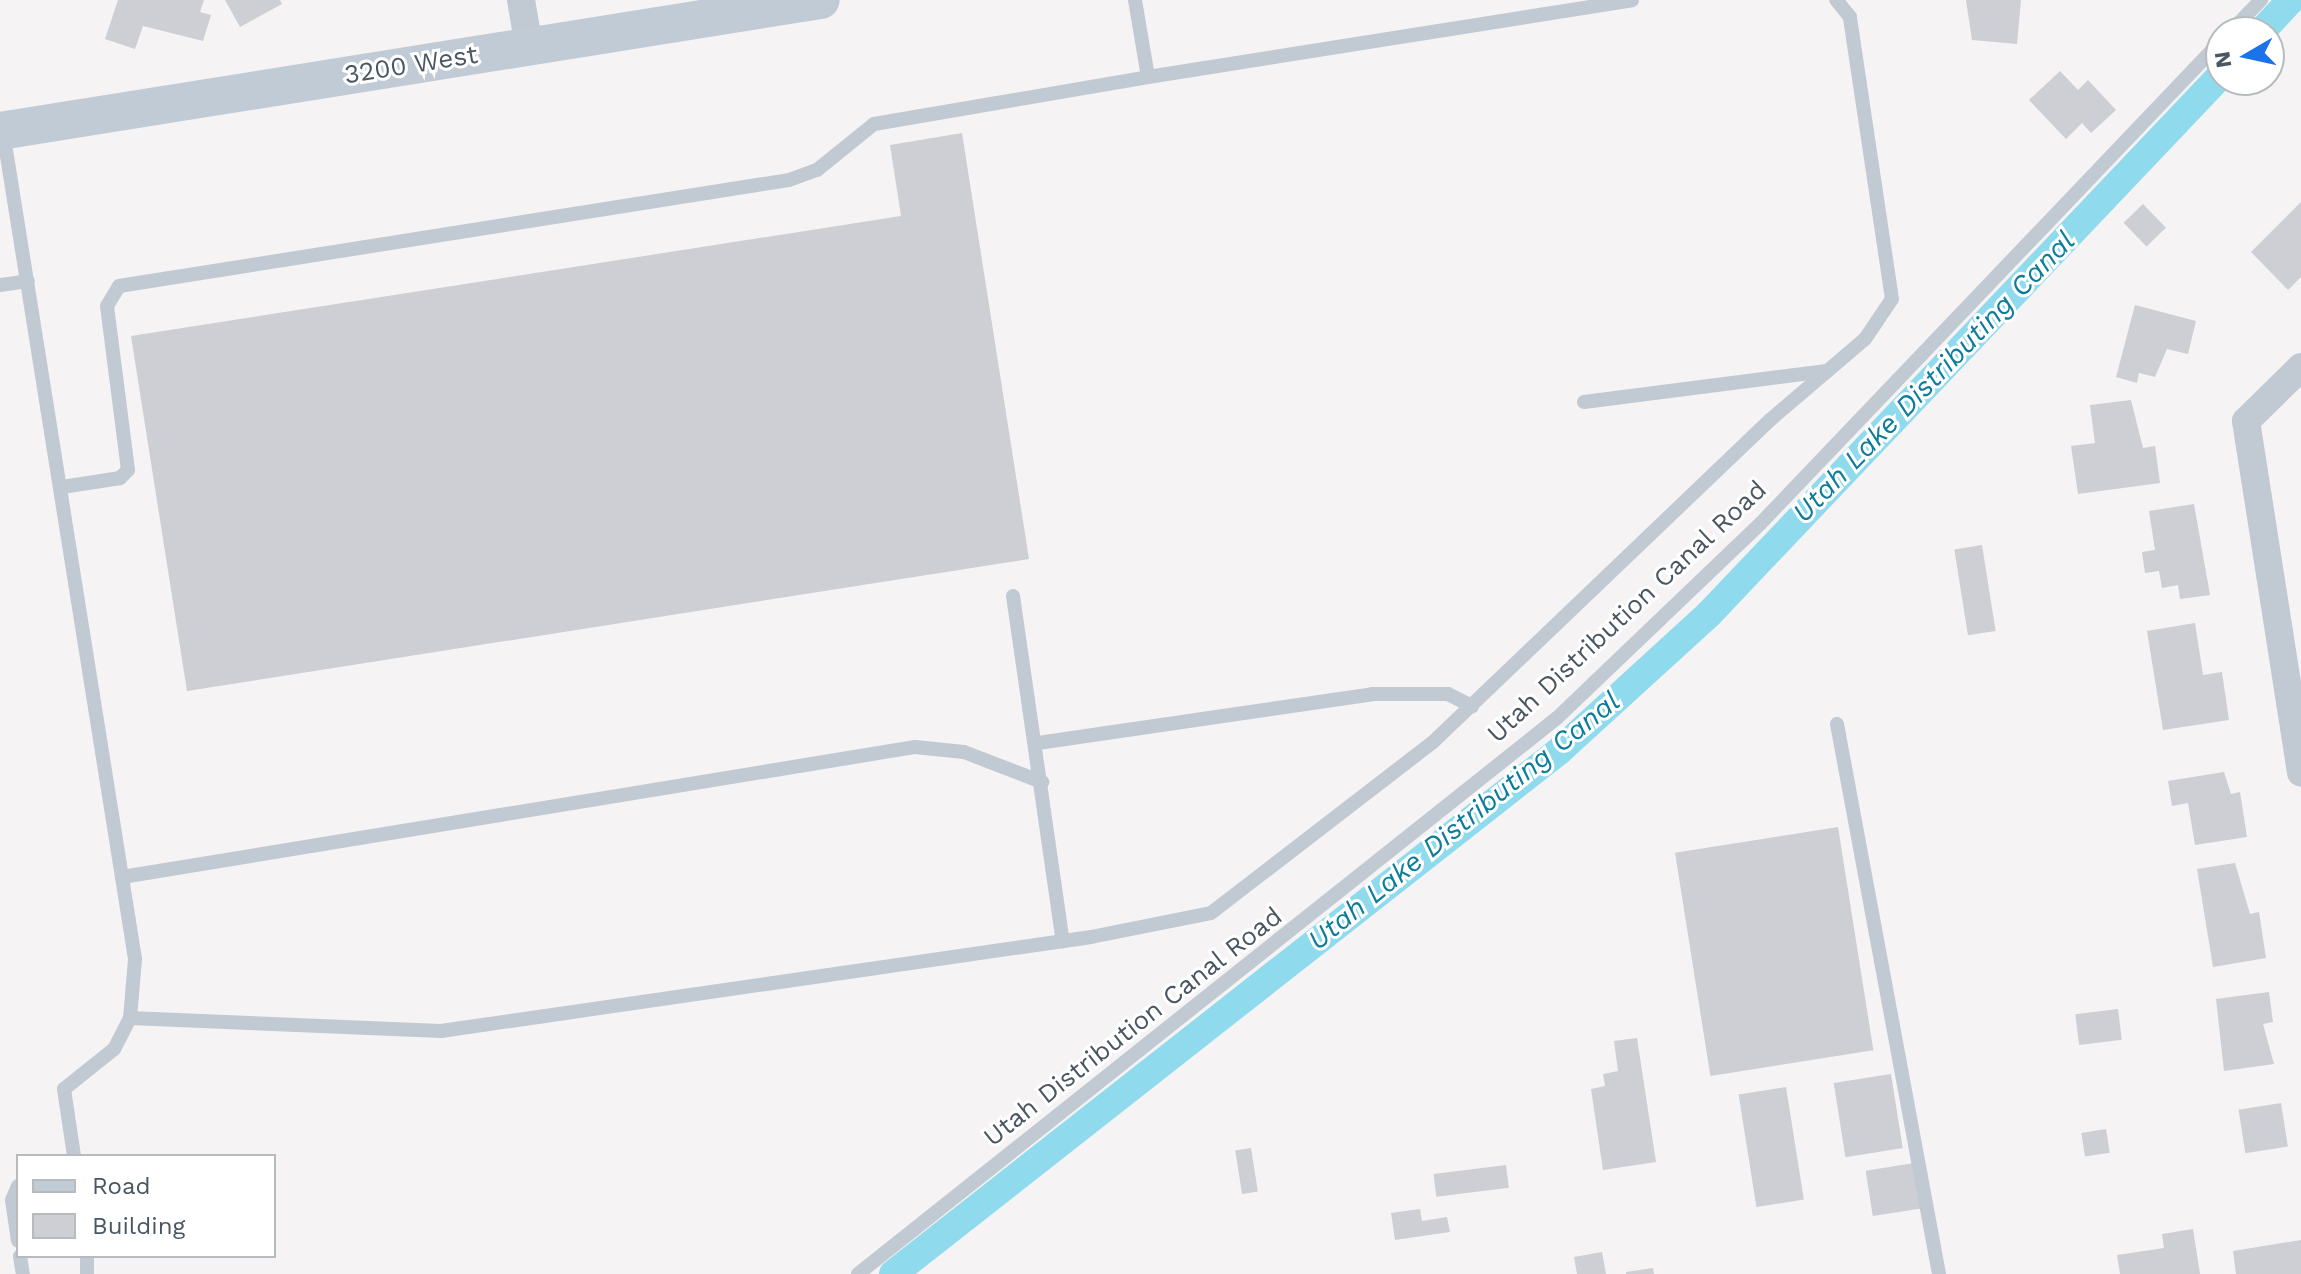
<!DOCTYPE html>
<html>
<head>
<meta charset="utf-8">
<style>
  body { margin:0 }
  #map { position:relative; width:2301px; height:1274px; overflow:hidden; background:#f5f3f3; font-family:"Work Sans",sans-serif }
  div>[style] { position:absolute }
  .canal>* { height:28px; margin:-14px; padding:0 14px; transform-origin:14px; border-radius:14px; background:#90daee }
  .building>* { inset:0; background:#cdcfd5; transform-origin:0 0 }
  .lane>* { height:14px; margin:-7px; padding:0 7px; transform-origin:7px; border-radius:7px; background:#c1cad2 }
  .street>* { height:28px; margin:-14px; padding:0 14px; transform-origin:14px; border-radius:14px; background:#c1cad2 }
  .secondary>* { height:38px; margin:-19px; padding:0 19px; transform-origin:19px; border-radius:19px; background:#c1cbd6 }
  span { translate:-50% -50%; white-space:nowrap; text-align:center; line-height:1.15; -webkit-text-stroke:6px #fff; paint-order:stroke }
  .street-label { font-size:26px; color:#4a5661 }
  .water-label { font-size:28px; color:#0c7c9b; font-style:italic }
  .legend { position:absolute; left:16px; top:1154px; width:260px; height:104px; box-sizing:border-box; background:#fff; border:2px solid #b7bbc0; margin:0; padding:10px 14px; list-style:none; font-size:24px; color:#4a5661 }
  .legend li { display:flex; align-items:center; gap:16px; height:40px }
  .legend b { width:40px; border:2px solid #b7bbc0 }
  .north { position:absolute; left:2205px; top:16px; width:80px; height:80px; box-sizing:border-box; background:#fff; border:2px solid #b7bbc0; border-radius:50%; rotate:261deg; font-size:22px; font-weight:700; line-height:32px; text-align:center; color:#4a5661 }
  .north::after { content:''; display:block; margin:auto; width:28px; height:36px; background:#1a73e8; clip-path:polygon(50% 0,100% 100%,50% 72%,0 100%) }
</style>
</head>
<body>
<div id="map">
  <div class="canal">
    <i style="left:2261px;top:32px;width:44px;rotate:-46.8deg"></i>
    <i style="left:893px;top:1274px;width:847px;rotate:-38.14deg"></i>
    <i style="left:1559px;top:751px;width:203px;rotate:-42.4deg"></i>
    <i style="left:1709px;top:614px;width:743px;rotate:-46.47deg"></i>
  </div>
  <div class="building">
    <i style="clip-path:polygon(118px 0,204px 0,200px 12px,211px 15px,203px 41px,143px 26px,135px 49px,105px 39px)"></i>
    <i style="clip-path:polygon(225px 0,280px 0,282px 4px,240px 27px)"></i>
    <i style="clip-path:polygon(1966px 0,2021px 0,2017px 44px,1972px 40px)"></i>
    <i style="clip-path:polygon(2060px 71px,2078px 90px,2088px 80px,2116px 110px,2091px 133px,2082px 123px,2066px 139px,2029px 100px)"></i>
    <i style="clip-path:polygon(962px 133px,1029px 559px,187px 691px,131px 336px,901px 216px,890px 145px)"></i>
    <i style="clip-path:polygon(2301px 202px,2301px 277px,2288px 290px,2251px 252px)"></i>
    <i style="left:2143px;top:204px;width:33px;height:27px;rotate:46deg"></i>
    <i style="clip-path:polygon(2135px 305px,2196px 321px,2188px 354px,2167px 349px,2155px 377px,2139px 373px,2137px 383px,2116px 377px)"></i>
    <i style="clip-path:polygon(2131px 400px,2143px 448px,2155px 446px,2160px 483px,2078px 494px,2071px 446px,2095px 443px,2090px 405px)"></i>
    <i style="clip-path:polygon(2194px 504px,2210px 595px,2180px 599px,2178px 585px,2162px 588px,2159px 571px,2145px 573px,2142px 552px,2155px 550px,2149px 511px)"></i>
    <i style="left:1982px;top:545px;width:87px;height:28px;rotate:81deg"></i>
    <i style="clip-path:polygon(2195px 623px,2203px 675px,2222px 672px,2229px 720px,2163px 730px,2147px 631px)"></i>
    <i style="clip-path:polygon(2224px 772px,2231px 794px,2240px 792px,2247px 837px,2195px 845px,2188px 803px,2172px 806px,2168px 781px)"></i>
    <i style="left:1838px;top:827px;width:226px;height:165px;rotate:81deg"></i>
    <i style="clip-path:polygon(2235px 863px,2250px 914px,2259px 912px,2266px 958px,2213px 967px,2197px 869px)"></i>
    <i style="clip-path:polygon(2269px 992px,2273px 1022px,2263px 1024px,2274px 1064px,2224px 1071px,2216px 999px)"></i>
    <i style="left:2118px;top:1009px;width:31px;height:43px;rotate:83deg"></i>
    <i style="clip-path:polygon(1637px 1038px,1656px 1162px,1603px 1170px,1591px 1089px,1605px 1086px,1603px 1074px,1618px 1071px,1614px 1041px)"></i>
    <i style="left:1891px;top:1074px;width:75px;height:58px;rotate:81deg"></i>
    <i style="left:1786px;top:1087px;width:114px;height:48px;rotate:81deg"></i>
    <i style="left:2281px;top:1103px;width:44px;height:43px;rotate:81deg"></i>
    <i style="left:2106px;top:1129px;width:24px;height:25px;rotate:81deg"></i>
    <i style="left:1251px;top:1148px;width:44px;height:16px;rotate:81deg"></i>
    <i style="left:1914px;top:1163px;width:46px;height:49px;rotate:81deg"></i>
    <i style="left:1506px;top:1165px;width:23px;height:73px;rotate:83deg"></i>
    <i style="clip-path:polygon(1420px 1209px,1422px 1221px,1447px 1217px,1450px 1232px,1395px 1240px,1391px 1213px)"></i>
    <i style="clip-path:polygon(2193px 1229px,2200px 1274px,2120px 1274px,2117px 1255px,2164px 1248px,2162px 1234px)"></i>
    <i style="clip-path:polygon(2301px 1240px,2301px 1274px,2236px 1274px,2233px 1251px)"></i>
    <i style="clip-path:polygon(1602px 1252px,1606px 1274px,1577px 1274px,1574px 1257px)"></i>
    <i style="clip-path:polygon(1653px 1268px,1654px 1274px,1626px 1274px,1626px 1272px)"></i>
  </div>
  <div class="lane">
    <i style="left:2230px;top:32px;width:45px;rotate:-45.9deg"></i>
    <i style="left:1148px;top:77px;width:490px;rotate:-9deg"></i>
    <i style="left:3px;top:131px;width:838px;rotate:80.94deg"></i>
    <i style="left:135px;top:959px;width:59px;rotate:94.8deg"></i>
    <i style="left:130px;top:1018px;width:35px;rotate:117deg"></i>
    <i style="left:114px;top:1049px;width:64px;rotate:141.3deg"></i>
    <i style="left:64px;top:1089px;width:68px;rotate:81.5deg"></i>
    <i style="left:0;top:285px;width:28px;rotate:-8deg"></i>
    <i style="left:1584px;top:402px;width:245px;rotate:-7.3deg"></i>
    <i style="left:62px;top:487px;width:59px;rotate:-8.8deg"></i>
    <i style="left:120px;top:478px;width:11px;rotate:-45deg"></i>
    <i style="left:128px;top:470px;width:165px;rotate:-97.3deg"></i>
    <i style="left:107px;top:306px;width:23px;rotate:-59deg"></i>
    <i style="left:119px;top:286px;width:678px;rotate:-8.99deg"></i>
    <i style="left:789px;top:180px;width:30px;rotate:-20deg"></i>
    <i style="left:817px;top:170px;width:73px;rotate:-38.9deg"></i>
    <i style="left:874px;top:124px;width:278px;rotate:-9.7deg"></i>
    <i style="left:1148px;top:77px;width:78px;rotate:-99.6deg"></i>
    <i style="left:1013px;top:596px;width:349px;rotate:81.8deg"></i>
    <i style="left:1837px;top:724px;width:559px;rotate:79.49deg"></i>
    <i style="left:1038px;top:743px;width:338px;rotate:-8.3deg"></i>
    <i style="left:1372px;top:694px;width:76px"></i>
    <i style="left:1448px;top:694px;width:27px;rotate:27deg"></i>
    <i style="left:122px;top:877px;width:804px;rotate:-9.31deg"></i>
    <i style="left:915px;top:747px;width:49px;rotate:5.8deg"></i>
    <i style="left:964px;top:752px;width:84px;rotate:21deg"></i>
    <i style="left:130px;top:1018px;width:311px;rotate:2.4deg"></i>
    <i style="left:441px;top:1031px;width:657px;rotate:-8.23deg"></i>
    <i style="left:1091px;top:937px;width:122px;rotate:-11.3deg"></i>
    <i style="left:1211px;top:913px;width:279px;rotate:-37.6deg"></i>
    <i style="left:1432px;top:743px;width:468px;rotate:-43.7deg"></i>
    <i style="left:1770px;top:420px;width:125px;rotate:-40.5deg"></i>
    <i style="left:1865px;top:339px;width:48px;rotate:-56deg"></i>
    <i style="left:1892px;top:299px;width:285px;rotate:-98.5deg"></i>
    <i style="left:1850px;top:17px;width:22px;rotate:-129deg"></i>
    <i style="left:18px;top:1186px;width:15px;rotate:113deg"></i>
    <i style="left:12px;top:1200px;width:41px;rotate:81.7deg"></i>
    <i style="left:20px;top:1256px;width:18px;rotate:81deg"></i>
    <i style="left:87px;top:1256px;width:18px;rotate:90deg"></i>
    <i style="left:858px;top:1274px;width:893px;rotate:-38.5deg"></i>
    <i style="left:1557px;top:718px;width:282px;rotate:-43.7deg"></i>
    <i style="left:1761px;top:523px;width:666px;rotate:-46.34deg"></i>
  </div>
  <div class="street">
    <i style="left:521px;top:0;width:48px;rotate:80.3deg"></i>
    <i style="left:2301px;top:367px;width:77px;rotate:135.5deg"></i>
    <i style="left:2246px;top:421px;width:356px;rotate:81.1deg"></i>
  </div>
  <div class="secondary">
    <i style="left:0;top:131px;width:831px;rotate:-9.07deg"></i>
  </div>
  <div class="street-label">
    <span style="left:411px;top:65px;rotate:-9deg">3200 West</span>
    <span style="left:1627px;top:612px;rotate:-43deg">Utah Distribution Canal Road</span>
    <span style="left:1133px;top:1027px;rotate:-38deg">Utah Distribution Canal Road</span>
  </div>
  <div class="water-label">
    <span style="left:1934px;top:377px;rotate:-46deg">Utah Lake Distributing Canal</span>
    <span style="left:1464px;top:821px;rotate:-39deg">Utah Lake Distributing Canal</span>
  </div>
  <ul class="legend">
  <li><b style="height:10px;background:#c1cbd6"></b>Road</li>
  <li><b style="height:22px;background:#cdcfd5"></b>Building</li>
  </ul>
  <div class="north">N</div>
</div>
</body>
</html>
